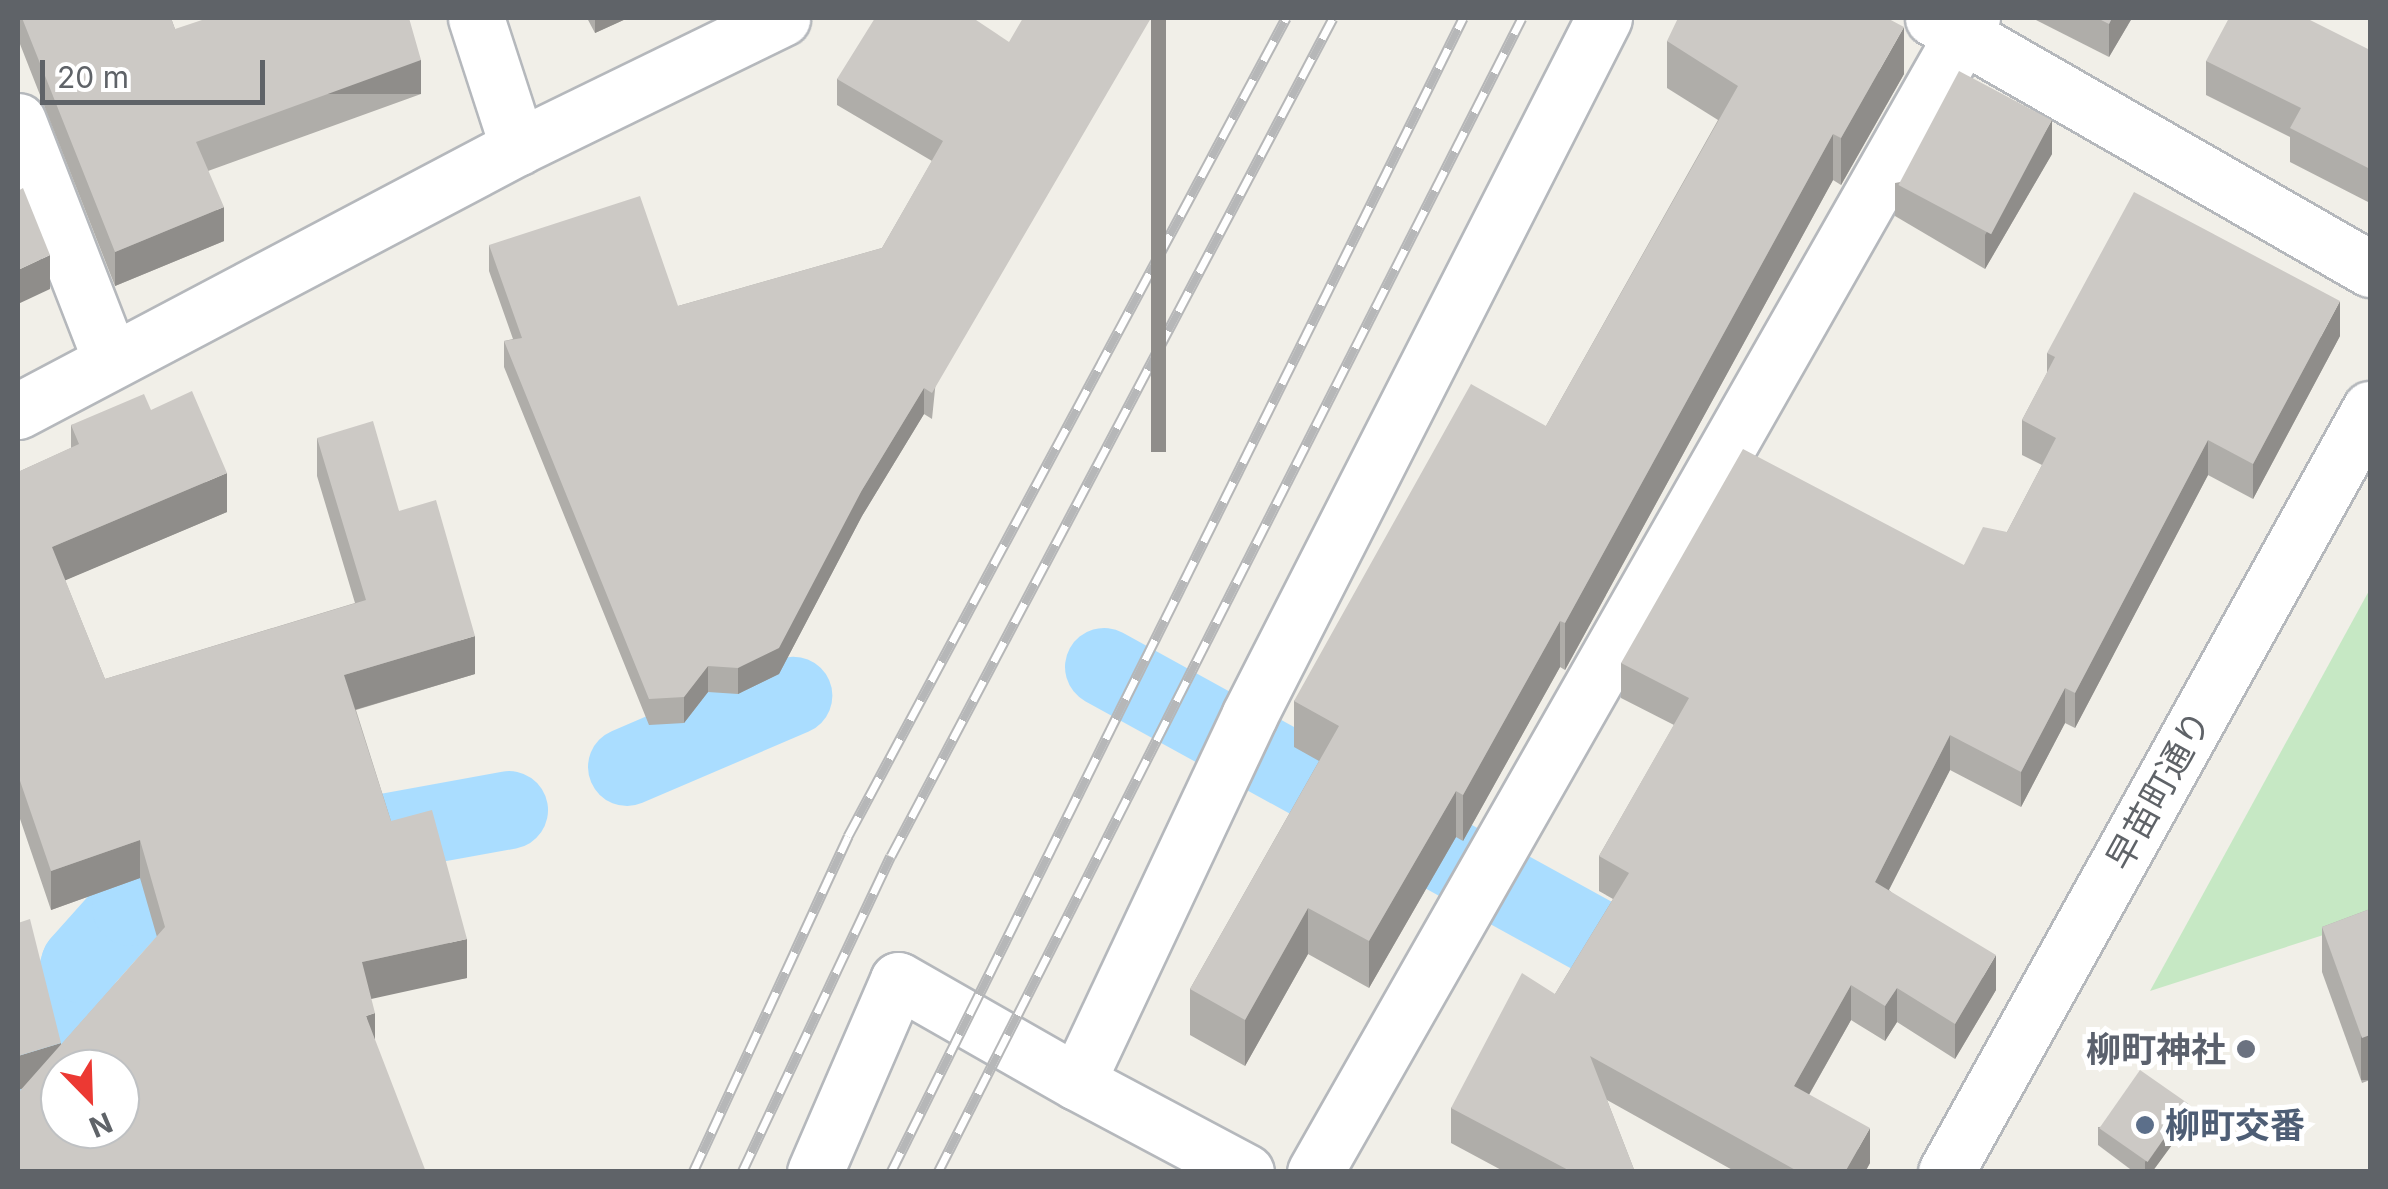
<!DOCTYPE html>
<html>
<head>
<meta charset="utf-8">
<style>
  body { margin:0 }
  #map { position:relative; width:2388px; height:1189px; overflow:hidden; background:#f1efe8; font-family:Inter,"Noto Sans JP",sans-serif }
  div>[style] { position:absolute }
  .green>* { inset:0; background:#c6e8c4 }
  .canal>* { height:78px; margin:-39px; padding:0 39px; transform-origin:39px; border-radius:39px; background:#adf }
  .roads { filter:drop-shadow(2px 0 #b5b8bc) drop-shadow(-2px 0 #b5b8bc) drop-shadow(0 2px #b5b8bc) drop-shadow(0 -2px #b5b8bc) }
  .minor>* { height:55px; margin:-27.5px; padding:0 27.5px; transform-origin:27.5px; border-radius:27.5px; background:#fff }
  .rail>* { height:11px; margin-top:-5.5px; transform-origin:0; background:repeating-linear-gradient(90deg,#fff 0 22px,#b6b7b8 0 44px); box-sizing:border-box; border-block:2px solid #b6b7b8 }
  .wall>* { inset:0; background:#afada9 }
  .shaded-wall>* { inset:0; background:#8f8d8a; transform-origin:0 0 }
  .building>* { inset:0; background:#ccc9c5; transform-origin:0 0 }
  .dots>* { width:28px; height:28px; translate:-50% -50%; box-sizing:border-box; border:5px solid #fff; border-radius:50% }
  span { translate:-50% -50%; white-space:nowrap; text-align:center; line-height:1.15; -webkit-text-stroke:10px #fff; paint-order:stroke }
  .street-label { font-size:35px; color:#5f6368 }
  .worship-label { font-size:35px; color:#5b616d; font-weight:700 }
  .right { translate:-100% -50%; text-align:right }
  .service-label { font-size:35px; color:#4e5e75; font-weight:700 }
  .left { translate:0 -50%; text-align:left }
  .frame { position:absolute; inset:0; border:20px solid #5f6368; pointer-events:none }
  .north { position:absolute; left:40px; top:1049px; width:100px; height:100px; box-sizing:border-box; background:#fff; border:2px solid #bfc1c3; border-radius:50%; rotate:157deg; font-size:28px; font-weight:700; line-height:40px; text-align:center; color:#5f6368 }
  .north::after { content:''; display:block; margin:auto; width:35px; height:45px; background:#ec3933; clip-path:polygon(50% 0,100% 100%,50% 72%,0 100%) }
  .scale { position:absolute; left:40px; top:60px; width:225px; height:45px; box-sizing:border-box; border:5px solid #5f6368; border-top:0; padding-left:12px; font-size:30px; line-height:35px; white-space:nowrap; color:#5f6368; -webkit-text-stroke:8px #fff; paint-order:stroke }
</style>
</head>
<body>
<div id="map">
  <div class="green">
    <i style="clip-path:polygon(2370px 589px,2370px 920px,2150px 991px)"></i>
  </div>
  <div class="canal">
    <i style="left:1104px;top:667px;width:614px;rotate:28.82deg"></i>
    <i style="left:627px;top:767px;width:181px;rotate:-23.2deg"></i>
    <i style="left:18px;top:1112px;width:62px;rotate:-57.6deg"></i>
    <i style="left:51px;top:1060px;width:100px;rotate:-73.2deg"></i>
    <i style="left:80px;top:964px;width:76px;rotate:-48.2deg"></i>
    <i style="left:131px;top:907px;width:207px;rotate:-18deg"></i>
    <i style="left:328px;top:843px;width:184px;rotate:-10.3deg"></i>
  </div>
  <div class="roads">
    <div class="minor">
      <i style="left:476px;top:18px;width:136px;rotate:72deg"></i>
      <i style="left:1933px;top:18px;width:504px;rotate:29.87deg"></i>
      <i style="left:18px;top:121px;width:257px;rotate:68.8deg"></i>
      <i style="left:18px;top:411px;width:565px;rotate:-27.83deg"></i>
      <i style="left:518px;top:147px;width:294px;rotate:-26deg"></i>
      <i style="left:815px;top:1172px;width:209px;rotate:-66.6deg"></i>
      <i style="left:898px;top:980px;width:206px;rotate:29.7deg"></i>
      <i style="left:1246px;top:1172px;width:191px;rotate:-152deg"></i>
      <i style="left:1077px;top:1082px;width:404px;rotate:-64.8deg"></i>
      <i style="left:1249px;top:716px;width:783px;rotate:-63.04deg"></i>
      <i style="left:1315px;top:1172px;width:1328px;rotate:-60.35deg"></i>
      <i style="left:1946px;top:1172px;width:873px;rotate:-60.94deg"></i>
    </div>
  </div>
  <div class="rail">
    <i style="left:693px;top:1172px;width:370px;rotate:-65.2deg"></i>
    <i style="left:848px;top:836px;width:928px;rotate:-61.83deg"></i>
    <i style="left:742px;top:1172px;width:349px;rotate:-64.8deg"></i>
    <i style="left:891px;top:856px;width:947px;rotate:-62.19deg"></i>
    <i style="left:891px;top:1172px;width:1288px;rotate:-63.63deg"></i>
    <i style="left:938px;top:1172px;width:1293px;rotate:-63.16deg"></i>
  </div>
  <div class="wall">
    <i style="clip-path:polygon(18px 18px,171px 18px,175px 29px,421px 94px,208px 171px,224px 241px,115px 286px,18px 39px)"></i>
    <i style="clip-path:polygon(587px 18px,628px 18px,595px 33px)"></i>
    <i style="clip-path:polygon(973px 18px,932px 419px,924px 414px,862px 516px,779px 674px,738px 694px,708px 692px,684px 723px,649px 725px,504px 367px,504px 341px,513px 339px,489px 271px,489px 245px,678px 306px,882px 248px,932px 161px,837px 105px,837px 79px)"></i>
    <i style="clip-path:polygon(2032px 18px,2132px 18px,2109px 57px)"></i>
    <i style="clip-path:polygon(1667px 41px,1904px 74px,1841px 185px,1833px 180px,1565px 670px,1560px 667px,1463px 841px,1456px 837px,1369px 988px,1308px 954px,1245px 1066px,1190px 1035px,1190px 989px,1319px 761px,1294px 747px,1294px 701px,1546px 426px,1718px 120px,1667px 88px)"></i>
    <i style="clip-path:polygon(2370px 50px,2370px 203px,2290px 162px,2290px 137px,2206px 95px,2206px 61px)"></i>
    <i style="clip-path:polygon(2052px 154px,1985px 269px,1895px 216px,1895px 183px)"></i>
    <i style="clip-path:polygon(2340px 336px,2253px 499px,2208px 475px,2075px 728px,2065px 723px,2021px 807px,1950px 770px,1889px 890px,1996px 990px,1955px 1059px,1897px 1022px,1885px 1041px,1851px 1020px,1809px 1095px,1870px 1163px,1865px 1172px,1736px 1172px,1607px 1100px,1635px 1172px,1505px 1172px,1451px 1143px,1451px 1108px,1555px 994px,1613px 899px,1599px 891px,1599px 856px,1674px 725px,1621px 698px,1621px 663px,1964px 565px,2007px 532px,2042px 465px,2022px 455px,2022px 420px,2047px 373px,2047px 353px)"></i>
    <i style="clip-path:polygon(151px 410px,227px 512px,65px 580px,105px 679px,355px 603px,317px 476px,317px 438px,399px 511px,475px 674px,356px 710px,391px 821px,467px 978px,61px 1045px,157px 937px,140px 878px,51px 910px,18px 813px,18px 472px,71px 448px,71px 425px)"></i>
    <i style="clip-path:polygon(2370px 909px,2370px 1080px,2362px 1083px,2322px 972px,2322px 927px)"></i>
    <i style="clip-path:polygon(2188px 1123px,2152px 1172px,2134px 1172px,2098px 1145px,2098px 1127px)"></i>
  </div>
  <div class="shaded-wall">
    <i style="clip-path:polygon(595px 18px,628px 18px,595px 33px)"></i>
    <i style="left:1151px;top:18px;width:15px;height:434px"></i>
    <i style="clip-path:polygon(2112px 18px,2132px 18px,2109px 57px,2109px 24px)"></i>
    <i style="clip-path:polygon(1904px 27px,1904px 74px,1841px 185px,1841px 138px)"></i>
    <i style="left:421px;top:60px;width:34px;height:239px;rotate:90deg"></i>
    <i style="clip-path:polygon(2052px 120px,2052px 154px,1985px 269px,1985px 235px)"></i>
    <i style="clip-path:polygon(1833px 134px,1833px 180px,1565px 670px,1565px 623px)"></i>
    <i style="clip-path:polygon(224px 207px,224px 241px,115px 286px,115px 252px)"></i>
    <i style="clip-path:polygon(50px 255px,50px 289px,18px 304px,18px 270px)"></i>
    <i style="clip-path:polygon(2340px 301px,2340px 336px,2253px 499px,2253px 464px)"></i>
    <i style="clip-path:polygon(924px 388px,924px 414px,862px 516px,779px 674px,738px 694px,738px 668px,862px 490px)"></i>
    <i style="clip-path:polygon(2208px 440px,2208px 475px,2075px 728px,2075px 693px)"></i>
    <i style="clip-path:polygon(227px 473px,227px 512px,52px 586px,52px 547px)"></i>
    <i style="clip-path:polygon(1560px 621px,1560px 667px,1463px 841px,1463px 795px)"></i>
    <i style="clip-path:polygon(475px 636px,475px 674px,344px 713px,344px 675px)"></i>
    <i style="clip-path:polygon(708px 666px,708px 692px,684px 723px,684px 697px)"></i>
    <i style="clip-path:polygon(2065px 688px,2065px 723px,2021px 807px,2021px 772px)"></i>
    <i style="clip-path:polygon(1950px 735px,1950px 770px,1875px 917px,1875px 882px)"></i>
    <i style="clip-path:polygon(1456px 791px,1456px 837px,1369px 988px,1369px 941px)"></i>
    <i style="clip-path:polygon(140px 840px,140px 878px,51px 910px,51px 871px)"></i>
    <i style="clip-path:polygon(1308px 908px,1308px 954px,1245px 1066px,1245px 1020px)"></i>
    <i style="clip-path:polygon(467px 939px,467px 978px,362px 1001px,362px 962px)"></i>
    <i style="clip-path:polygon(1996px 955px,1996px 990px,1955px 1059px,1955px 1024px)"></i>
    <i style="clip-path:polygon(1851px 985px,1851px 1020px,1794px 1121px,1794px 1086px)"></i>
    <i style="clip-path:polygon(1897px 988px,1897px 1022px,1885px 1041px,1885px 1006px)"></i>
    <i style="clip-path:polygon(375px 1013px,375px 1052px,366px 1016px)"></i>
    <i style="left:2370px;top:1035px;width:45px;height:9px;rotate:90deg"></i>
    <i style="clip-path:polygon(61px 1043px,60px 1077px,18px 1090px,18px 1056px)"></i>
    <i style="clip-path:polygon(2188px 1104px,2188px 1123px,2152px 1172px,2145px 1172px,2145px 1162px)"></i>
    <i style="clip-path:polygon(1870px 1128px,1870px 1163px,1865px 1172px,1845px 1172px)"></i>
  </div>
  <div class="building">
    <i style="clip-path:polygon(22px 18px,171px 18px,175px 29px,208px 18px,409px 18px,421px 60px,196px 142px,224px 207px,115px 252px)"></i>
    <i style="clip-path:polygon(875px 18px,973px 18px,1009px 42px,1023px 18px,1151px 18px,932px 393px,924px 388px,862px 490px,779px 648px,738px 668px,708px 666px,684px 697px,649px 699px,504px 341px,522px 338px,489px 245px,640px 196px,678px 306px,882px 248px,943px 141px,837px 79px)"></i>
    <i style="clip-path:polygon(1678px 18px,1887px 18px,1904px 27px,1841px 138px,1833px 134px,1565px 623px,1560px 621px,1463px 795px,1456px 791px,1369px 941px,1308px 908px,1245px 1020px,1190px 989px,1339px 726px,1294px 701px,1471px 384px,1546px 426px,1738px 86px,1667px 41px)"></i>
    <i style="clip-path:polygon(2097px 18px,2112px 18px,2109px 24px)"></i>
    <i style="clip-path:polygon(2229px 18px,2306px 18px,2370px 50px,2370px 169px,2290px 128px,2301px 108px,2206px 61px)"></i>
    <i style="left:1959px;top:71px;width:105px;height:129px;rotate:28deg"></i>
    <i style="clip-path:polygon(23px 188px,50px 255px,18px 270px,18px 191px)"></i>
    <i style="clip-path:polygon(2134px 192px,2340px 301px,2253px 464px,2208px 440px,2075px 693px,2065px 688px,2021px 772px,1950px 735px,1875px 882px,1996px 955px,1955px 1024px,1897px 988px,1885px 1006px,1851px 985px,1794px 1086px,1870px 1128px,1845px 1172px,1799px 1172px,1590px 1056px,1635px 1172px,1572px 1172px,1451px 1108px,1522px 973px,1555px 994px,1629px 873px,1599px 856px,1689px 698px,1621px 663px,1743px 449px,1964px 565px,1983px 527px,2007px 532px,2056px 438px,2022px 420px,2055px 357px,2047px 353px)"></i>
    <i style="clip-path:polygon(evenodd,192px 391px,227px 473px,52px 547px,105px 679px,366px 600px,317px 438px,373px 421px,399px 511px,436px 500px,475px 636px,344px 675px,391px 821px,432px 810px,467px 939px,362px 962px,375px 1013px,366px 1016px,426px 1172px,18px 1172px,18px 1093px,165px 927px,140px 840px,51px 871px,18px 775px,18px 472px,79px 444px,71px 425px,144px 394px,151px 410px,192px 391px,60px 1069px,120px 1069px,120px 1129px,60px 1129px,60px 1069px)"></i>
    <i style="clip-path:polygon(2370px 909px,2370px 1035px,2362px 1038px,2322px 927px)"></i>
    <i style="clip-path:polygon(30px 919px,61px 1043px,18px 1056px,18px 923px)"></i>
    <i style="left:2140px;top:1070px;width:59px;height:71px;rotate:35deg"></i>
  </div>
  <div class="dots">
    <i style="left:2246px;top:1049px;background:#6b7280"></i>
    <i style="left:2145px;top:1125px;background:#5c6f8a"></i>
  </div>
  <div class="street-label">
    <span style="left:2158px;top:790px;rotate:-61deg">早苗町通り</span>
  </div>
  <div class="worship-label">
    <span class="right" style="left:2226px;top:1049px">柳町神社</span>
  </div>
  <div class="service-label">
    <span class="left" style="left:2165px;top:1125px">柳町交番</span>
  </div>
  <div class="frame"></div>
  <div class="north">N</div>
  <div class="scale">20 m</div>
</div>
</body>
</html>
